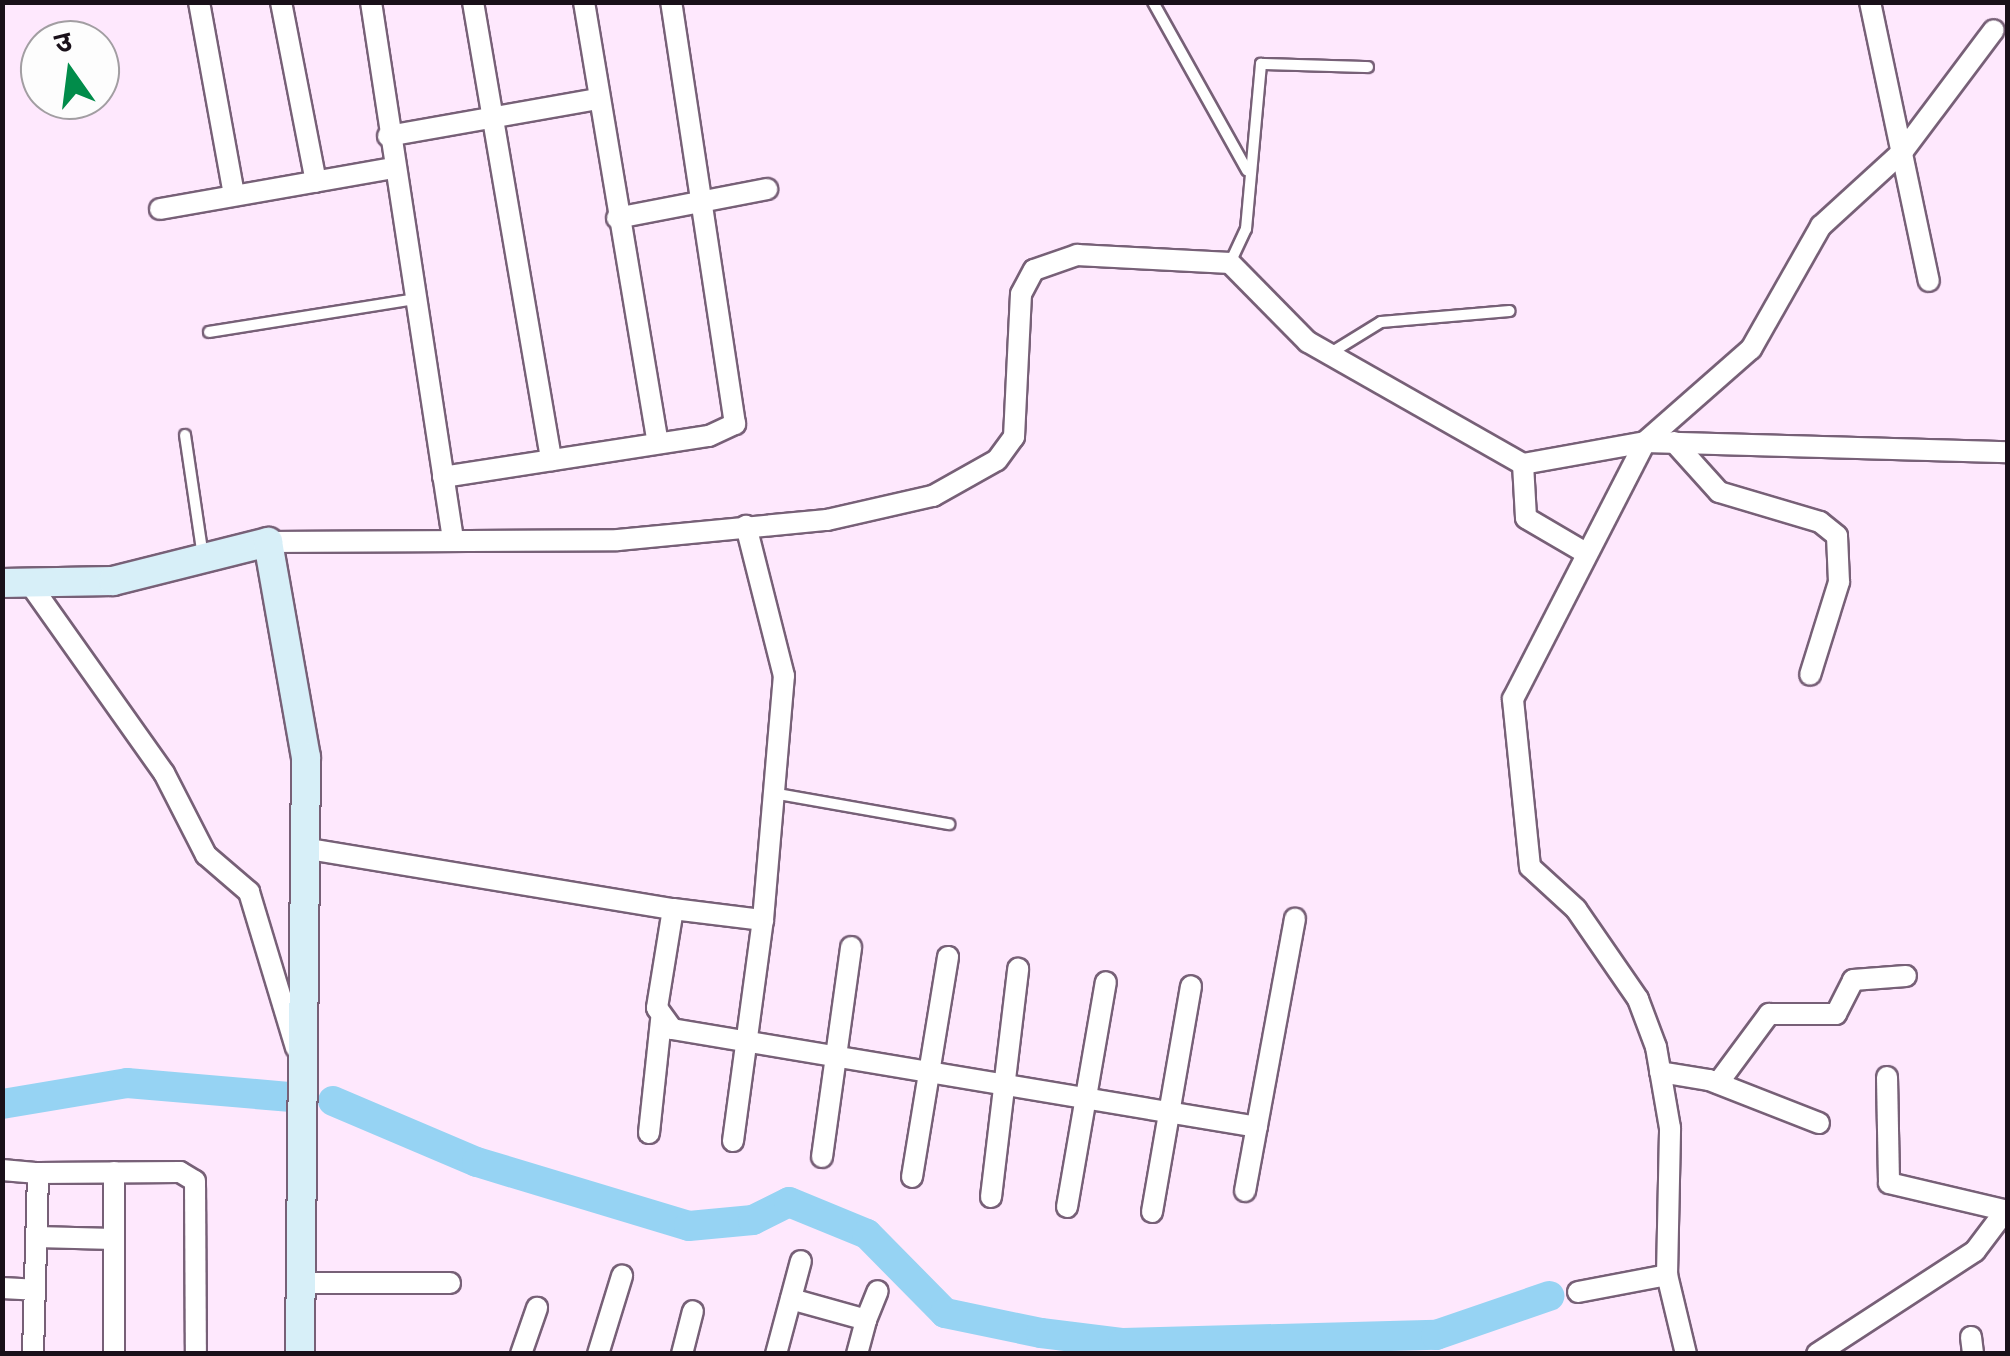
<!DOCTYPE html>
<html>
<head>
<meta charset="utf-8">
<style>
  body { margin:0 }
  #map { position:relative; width:2010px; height:1356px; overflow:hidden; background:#fee8fd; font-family:"Work Sans","Noto Sans Devanagari",sans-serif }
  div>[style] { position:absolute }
  .stream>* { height:5px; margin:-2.5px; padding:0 2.5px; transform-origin:2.5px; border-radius:2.5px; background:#96d3f3 }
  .river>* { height:30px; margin:-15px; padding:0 15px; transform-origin:15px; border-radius:15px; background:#96d3f3 }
  .roads { filter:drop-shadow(2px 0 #776077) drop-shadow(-2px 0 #776077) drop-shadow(0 2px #776077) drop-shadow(0 -2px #776077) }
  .lane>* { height:10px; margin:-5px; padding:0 5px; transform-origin:5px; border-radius:5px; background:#fff }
  .street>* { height:20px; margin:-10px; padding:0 10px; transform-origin:10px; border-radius:10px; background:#fff }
  .secondary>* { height:28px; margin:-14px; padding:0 14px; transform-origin:14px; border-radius:14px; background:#d7eff8 }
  span { translate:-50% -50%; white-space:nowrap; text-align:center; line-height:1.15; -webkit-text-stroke:8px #fdfdfd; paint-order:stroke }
  .frame { position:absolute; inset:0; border:5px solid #191019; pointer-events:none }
  .north { position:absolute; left:20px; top:20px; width:100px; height:100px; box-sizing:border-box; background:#fdfdfd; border:2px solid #a29ea2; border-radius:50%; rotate:346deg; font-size:28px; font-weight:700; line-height:40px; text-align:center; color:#191019 }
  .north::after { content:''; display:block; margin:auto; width:35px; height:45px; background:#018c4a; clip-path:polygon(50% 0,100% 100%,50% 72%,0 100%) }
</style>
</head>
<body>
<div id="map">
  <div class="stream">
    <i style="left:1320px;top:1354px;width:16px;rotate:-83deg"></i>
  </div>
  <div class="river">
    <i style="left:333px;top:1101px;width:156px;rotate:23deg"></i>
    <i style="left:477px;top:1162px;width:221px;rotate:16.8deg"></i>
    <i style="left:689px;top:1226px;width:64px;rotate:-5.4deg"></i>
    <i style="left:753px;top:1220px;width:40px;rotate:-26.6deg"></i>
    <i style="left:789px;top:1202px;width:84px;rotate:22.3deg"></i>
    <i style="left:867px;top:1234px;width:111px;rotate:45.4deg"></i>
    <i style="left:945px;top:1313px;width:98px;rotate:11.8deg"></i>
    <i style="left:1041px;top:1333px;width:83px;rotate:7deg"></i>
    <i style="left:1123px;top:1343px;width:313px;rotate:-1.5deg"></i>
    <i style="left:1436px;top:1335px;width:120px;rotate:-19deg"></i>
    <i style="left:2px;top:1104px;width:127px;rotate:-9.5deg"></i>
    <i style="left:127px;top:1083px;width:165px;rotate:4.9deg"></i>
  </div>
  <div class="roads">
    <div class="lane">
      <i style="left:1153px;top:2px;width:193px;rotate:60.8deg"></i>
      <i style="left:1230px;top:263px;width:38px;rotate:-65deg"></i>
      <i style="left:1246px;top:229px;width:166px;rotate:-84.8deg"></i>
      <i style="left:1261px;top:64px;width:107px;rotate:1.6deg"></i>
      <i style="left:209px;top:332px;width:208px;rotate:-9.1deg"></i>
      <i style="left:1329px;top:354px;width:61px;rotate:-31.6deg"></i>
      <i style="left:1381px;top:322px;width:129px;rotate:-4.9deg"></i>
      <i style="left:185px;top:435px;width:123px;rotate:81.6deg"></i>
      <i style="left:778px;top:794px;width:174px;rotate:10deg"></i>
    </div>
    <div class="street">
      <i style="left:199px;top:2px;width:196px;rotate:79.7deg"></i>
      <i style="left:281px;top:2px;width:183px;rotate:79deg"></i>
      <i style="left:371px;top:2px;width:543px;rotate:81.32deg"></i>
      <i style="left:473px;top:2px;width:465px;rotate:80.3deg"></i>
      <i style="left:584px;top:2px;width:447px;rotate:80.5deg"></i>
      <i style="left:1870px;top:2px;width:285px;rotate:78.1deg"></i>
      <i style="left:388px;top:136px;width:212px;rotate:-10deg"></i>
      <i style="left:160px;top:209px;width:236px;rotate:-10deg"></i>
      <i style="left:617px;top:218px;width:153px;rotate:-10.9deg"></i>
      <i style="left:1674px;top:442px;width:67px;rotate:48deg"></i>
      <i style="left:1719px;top:492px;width:105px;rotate:16.5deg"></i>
      <i style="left:1820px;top:522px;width:22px;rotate:39deg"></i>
      <i style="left:1837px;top:536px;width:46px;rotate:87.5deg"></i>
      <i style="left:1839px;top:582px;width:97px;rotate:107.3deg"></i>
      <i style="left:1523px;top:464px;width:54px;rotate:86.8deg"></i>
      <i style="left:1526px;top:518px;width:69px;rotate:30.3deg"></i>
      <i style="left:443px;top:477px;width:269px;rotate:-8.8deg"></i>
      <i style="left:709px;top:436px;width:29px;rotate:-25deg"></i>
      <i style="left:735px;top:424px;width:427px;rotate:-98.6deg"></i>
      <i style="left:268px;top:542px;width:350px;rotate:-0.3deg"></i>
      <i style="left:618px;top:540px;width:210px;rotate:-5.5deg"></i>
      <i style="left:827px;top:520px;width:109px;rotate:-12.8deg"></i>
      <i style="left:933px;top:496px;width:73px;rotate:-29.4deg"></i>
      <i style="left:997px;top:460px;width:29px;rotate:-54deg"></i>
      <i style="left:1014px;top:437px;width:143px;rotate:-87.2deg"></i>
      <i style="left:1021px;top:294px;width:27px;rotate:-62deg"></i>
      <i style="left:1034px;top:270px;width:46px;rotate:-19.2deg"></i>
      <i style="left:1077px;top:255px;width:153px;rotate:3deg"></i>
      <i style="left:1230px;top:263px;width:111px;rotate:45.4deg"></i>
      <i style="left:1308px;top:342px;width:247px;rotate:29.6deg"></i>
      <i style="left:1523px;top:464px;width:124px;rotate:-10.2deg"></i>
      <i style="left:1645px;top:442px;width:363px;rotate:1.6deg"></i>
      <i style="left:30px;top:584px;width:232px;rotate:54.7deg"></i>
      <i style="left:164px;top:773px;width:92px;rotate:62.9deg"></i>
      <i style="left:206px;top:855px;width:57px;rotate:40.7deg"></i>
      <i style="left:249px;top:892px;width:163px;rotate:73.2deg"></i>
      <i style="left:309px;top:849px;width:369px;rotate:9.4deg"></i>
      <i style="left:673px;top:909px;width:100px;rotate:99.2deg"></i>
      <i style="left:657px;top:1008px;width:26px;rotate:54deg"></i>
      <i style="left:672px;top:1029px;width:593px;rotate:9.51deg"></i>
      <i style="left:673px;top:909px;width:91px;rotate:7deg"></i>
      <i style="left:763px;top:920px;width:245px;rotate:-85.1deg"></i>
      <i style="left:784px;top:676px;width:155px;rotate:-104.2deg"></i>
      <i style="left:1660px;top:1072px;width:50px;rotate:9.3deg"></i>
      <i style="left:1709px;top:1080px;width:118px;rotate:21.4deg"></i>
      <i style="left:1887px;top:1077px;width:106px;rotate:88.9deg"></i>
      <i style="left:1889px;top:1183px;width:122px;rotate:13.2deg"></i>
      <i style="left:1718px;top:1083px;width:86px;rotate:-53.5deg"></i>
      <i style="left:1769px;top:1014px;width:67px"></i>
      <i style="left:1836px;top:1014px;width:38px;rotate:-63deg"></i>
      <i style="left:1853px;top:980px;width:53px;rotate:-4.3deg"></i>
      <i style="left:649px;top:1133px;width:114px;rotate:-83.9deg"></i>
      <i style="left:733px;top:1141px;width:223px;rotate:-82.3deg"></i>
      <i style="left:822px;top:1157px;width:212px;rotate:-82.1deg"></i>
      <i style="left:2px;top:1170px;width:36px;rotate:5deg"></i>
      <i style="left:912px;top:1177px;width:223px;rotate:-80.7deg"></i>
      <i style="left:1245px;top:1191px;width:277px;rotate:-79.6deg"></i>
      <i style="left:991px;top:1197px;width:230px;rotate:-83.2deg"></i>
      <i style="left:1067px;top:1207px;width:228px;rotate:-80.2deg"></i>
      <i style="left:1152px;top:1212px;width:229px;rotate:-80.2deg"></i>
      <i style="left:36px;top:1237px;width:78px;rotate:1.5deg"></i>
      <i style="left:300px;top:1283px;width:150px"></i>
      <i style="left:2px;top:1288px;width:33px;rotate:3deg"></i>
      <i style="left:1578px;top:1292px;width:91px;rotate:-10.8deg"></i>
      <i style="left:791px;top:1299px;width:78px;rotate:15.6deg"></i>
      <i style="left:866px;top:1320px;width:31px;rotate:-68deg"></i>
      <i style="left:1971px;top:1337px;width:17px;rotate:83deg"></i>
      <i style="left:33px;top:1354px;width:181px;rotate:-88.4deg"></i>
      <i style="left:38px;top:1173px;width:142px;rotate:-0.4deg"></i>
      <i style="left:180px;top:1172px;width:17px;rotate:31deg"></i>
      <i style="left:195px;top:1181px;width:173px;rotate:89.7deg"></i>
      <i style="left:114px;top:1354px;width:182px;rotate:-90deg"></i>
      <i style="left:521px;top:1354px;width:49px;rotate:-70.8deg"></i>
      <i style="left:598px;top:1354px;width:82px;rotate:-72.9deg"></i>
      <i style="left:682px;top:1354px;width:44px;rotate:-75.7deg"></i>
      <i style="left:776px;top:1354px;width:96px;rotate:-75deg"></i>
      <i style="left:857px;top:1354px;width:35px;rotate:-75deg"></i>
      <i style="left:1686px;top:1354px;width:81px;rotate:-103.5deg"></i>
      <i style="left:1667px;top:1275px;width:147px;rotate:-88.8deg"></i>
      <i style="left:1670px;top:1128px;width:82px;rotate:-99.8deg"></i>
      <i style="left:1656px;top:1047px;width:51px;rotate:-110.6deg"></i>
      <i style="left:1638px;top:999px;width:109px;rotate:-124.6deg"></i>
      <i style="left:1576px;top:909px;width:62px;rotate:-137.6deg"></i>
      <i style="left:1530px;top:867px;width:169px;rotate:-95.8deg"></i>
      <i style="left:1513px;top:699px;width:289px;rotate:-62.8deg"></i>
      <i style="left:1645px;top:442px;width:141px;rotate:-41.3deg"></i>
      <i style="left:1751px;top:349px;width:142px;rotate:-60.4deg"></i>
      <i style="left:1821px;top:226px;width:111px;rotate:-42.4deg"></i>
      <i style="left:1903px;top:151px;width:151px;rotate:-53.1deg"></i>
      <i style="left:1817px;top:1354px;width:189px;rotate:-33.1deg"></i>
      <i style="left:1975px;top:1251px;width:51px;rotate:-52.9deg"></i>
    </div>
    <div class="secondary">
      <i style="left:2px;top:583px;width:111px;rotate:-1deg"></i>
      <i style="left:113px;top:581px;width:160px;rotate:-14.1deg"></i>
      <i style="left:268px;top:542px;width:218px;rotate:80deg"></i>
      <i style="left:306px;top:757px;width:597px;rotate:90.58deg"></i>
    </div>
  </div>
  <div class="frame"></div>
  <div class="north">उ</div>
</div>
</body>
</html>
